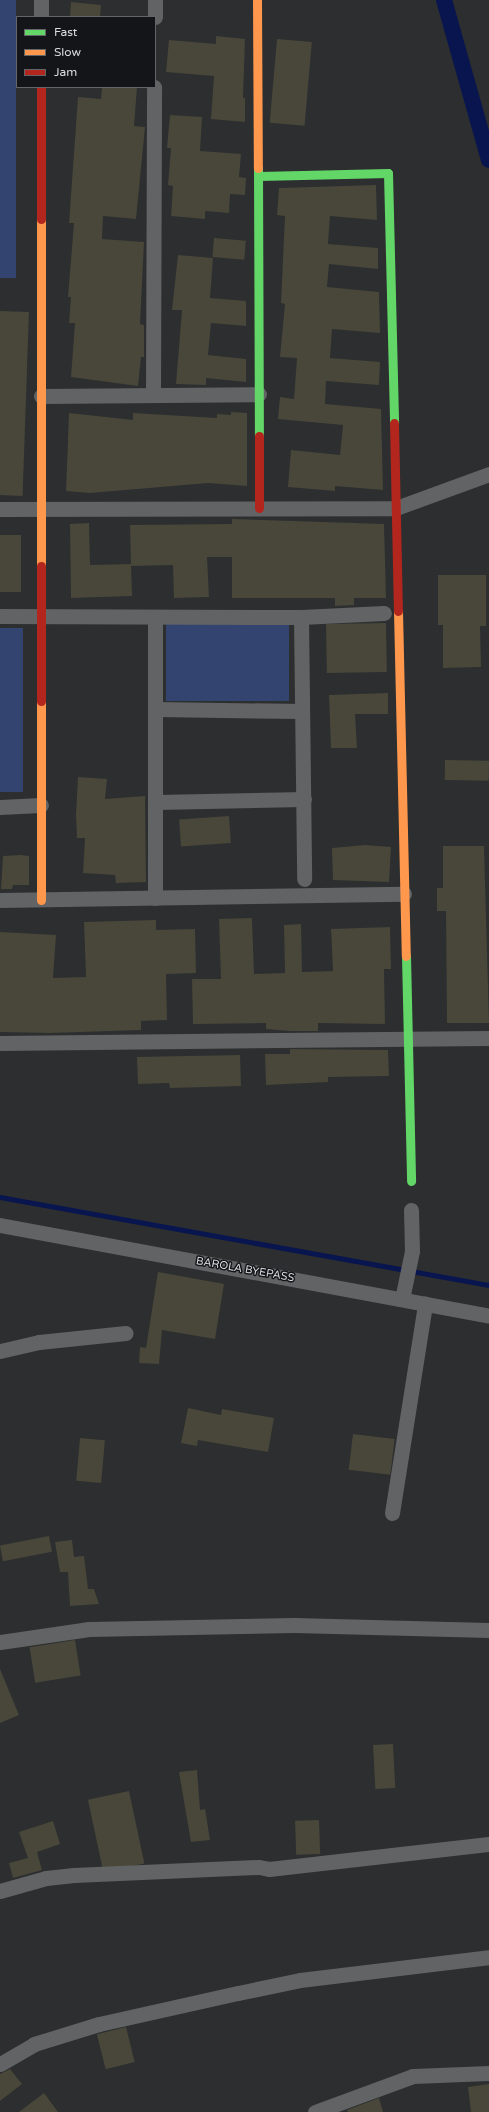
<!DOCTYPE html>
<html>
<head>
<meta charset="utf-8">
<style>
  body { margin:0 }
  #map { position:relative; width:489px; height:2112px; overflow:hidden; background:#2c2e30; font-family:"Varela Round",sans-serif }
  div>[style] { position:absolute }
  .green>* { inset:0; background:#334470; transform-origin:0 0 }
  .stream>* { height:4.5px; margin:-2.25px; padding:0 2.25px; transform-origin:2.25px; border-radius:2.25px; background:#09154e }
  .canal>* { height:16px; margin:-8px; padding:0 8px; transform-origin:8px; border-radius:8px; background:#09154e }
  .building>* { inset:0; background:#48473a; transform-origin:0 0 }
  .street>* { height:15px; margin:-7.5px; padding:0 7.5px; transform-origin:7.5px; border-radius:7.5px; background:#626364 }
  .fast>* { height:9px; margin:-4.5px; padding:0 4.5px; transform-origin:4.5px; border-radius:4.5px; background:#63d668 }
  .slow>* { height:9px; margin:-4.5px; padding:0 4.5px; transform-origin:4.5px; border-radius:4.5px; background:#ff974d }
  .jam>* { height:9px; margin:-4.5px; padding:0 4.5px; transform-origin:4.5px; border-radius:4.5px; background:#b3261e }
  span { translate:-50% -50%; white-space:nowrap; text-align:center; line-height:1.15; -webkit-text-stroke:3px #141518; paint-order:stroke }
  .street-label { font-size:11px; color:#dadce0 }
  .legend { position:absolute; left:16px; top:16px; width:140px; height:72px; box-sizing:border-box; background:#141518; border:1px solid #636568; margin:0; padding:5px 7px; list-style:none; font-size:12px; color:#dadce0 }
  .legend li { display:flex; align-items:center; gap:8px; height:20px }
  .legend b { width:20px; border:1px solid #636568 }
</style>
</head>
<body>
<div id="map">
  <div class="green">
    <i style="left:0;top:0;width:16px;height:278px"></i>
    <i style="left:166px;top:624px;width:123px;height:77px"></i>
    <i style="left:0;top:628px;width:23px;height:164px"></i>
  </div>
  <div class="stream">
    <i style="left:0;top:1197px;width:497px;rotate:10.2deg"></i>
  </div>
  <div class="canal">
    <i style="left:444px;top:0;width:166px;rotate:74.3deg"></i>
  </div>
  <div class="building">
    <i style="clip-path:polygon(71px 2px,101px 5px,100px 17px,70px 17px)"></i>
    <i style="clip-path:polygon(216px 36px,245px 39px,243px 98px,245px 98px,245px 122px,211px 119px,214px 76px,166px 72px,169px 40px,216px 44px)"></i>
    <i style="left:277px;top:39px;width:35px;height:84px;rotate:5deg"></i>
    <i style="clip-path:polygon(102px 87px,137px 87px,134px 126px,145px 127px,136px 219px,103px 216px,102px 239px,144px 242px,140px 324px,144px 325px,144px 357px,141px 357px,138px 386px,71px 377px,75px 323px,69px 323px,71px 297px,68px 297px,74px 223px,69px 223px,78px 97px,101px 99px)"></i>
    <i style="clip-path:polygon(170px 115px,202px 117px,200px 151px,241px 154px,239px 177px,246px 178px,245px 195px,230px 194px,229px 213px,205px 211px,205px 219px,171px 216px,173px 186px,168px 185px,171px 148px,167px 148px)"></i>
    <i style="clip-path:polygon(376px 185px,377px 220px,330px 216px,328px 244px,378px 248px,378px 269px,329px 264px,327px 287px,379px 292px,380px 333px,332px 329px,330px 358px,380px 362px,379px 385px,326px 381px,325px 404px,381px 409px,383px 490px,335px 486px,335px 491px,288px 487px,291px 450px,340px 455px,343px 425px,278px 419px,280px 397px,294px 399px,297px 358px,280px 357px,285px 304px,281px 303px,285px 216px,277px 215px,279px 188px)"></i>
    <i style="left:214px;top:238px;width:32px;height:19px;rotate:5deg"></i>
    <i style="clip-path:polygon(178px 255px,213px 258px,210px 298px,246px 301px,246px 326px,211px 323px,208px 355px,246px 359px,246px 382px,206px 378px,206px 385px,176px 384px,182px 310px,172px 310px)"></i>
    <i style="left:0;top:311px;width:29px;height:184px;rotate:2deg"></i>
    <i style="clip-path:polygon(231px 412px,247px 413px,247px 486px,208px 483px,90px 493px,66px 491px,69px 413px,133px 420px,133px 413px,217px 418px,217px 414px,231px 415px)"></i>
    <i style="clip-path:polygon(232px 519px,384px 524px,386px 598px,354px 598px,354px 605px,335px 606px,335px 598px,232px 598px,232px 557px,207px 557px,209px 597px,174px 598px,173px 565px,131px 566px,130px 525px,232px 524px)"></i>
    <i style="clip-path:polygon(89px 523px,90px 565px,131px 564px,132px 596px,71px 598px,70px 524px)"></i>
    <i style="left:0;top:535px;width:21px;height:57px"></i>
    <i style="clip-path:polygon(438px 575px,486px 575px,486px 626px,480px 626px,481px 667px,443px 668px,443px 625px,438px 625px)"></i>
    <i style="left:386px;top:623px;width:49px;height:60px;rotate:89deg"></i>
    <i style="clip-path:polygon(388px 693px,388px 714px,355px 714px,357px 748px,331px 748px,329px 695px)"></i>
    <i style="left:445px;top:760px;width:44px;height:20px;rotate:1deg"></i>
    <i style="clip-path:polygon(78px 777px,107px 779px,105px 799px,145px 796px,146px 882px,116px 883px,115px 875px,83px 873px,85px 838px,77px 838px,76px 815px)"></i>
    <i style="left:229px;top:816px;width:27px;height:50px;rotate:86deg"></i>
    <i style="clip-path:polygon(365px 845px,391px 847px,389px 882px,333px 880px,332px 848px)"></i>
    <i style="clip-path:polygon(443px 846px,484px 846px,489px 1023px,447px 1023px,446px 911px,437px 911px,437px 888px,443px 888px)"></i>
    <i style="clip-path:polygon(21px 855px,29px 856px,29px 885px,13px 885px,12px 889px,1px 889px,3px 856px)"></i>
    <i style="clip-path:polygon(252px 918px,254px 974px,285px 973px,284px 925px,301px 924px,302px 972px,333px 971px,331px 929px,390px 927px,391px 969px,384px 969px,385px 1024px,318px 1023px,318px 1031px,290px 1031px,266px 1029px,266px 1023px,193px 1024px,192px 979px,221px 979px,219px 919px)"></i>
    <i style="clip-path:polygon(156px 920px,156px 930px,195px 929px,196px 973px,166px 974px,167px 1020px,141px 1021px,141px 1030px,50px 1033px,0 1032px,0 932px,56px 935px,53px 978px,86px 977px,84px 922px)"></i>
    <i style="clip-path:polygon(290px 1049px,388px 1050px,389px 1076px,328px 1077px,328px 1082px,266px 1085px,265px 1054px,290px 1054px)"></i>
    <i style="clip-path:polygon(240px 1055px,241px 1086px,170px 1088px,169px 1083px,138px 1084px,137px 1057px)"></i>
    <i style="clip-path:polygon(158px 1272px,224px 1284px,215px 1339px,162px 1330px,159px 1364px,139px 1363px,140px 1347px,146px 1348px)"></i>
    <i style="clip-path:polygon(188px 1408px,221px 1415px,222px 1409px,274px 1418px,268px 1452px,198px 1440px,197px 1446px,181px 1443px)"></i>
    <i style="left:353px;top:1434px;width:42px;height:36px;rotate:7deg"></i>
    <i style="left:80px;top:1438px;width:25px;height:43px;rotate:5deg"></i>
    <i style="left:49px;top:1536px;width:16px;height:50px;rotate:79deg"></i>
    <i style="clip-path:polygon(72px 1540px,74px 1557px,84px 1556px,88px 1589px,94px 1589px,99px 1604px,70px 1606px,68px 1572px,60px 1572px,55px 1542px)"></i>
    <i style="left:75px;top:1640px;width:36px;height:46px;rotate:81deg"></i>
    <i style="clip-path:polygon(0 1669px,19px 1715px,0 1723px)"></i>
    <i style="left:393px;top:1744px;width:44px;height:20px;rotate:87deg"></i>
    <i style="clip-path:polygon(197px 1770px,200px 1810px,205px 1809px,210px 1840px,191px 1842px,179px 1772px)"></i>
    <i style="left:129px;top:1791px;width:74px;height:42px;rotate:78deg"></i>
    <i style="left:319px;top:1820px;width:34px;height:24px;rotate:88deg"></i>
    <i style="clip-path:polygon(53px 1821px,60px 1844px,37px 1852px,42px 1870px,13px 1878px,9px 1863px,28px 1858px,19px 1832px)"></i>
    <i style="left:126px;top:2027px;width:36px;height:30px;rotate:76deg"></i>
    <i style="clip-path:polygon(10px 2069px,22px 2084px,0 2101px,0 2074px)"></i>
    <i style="clip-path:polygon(489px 2084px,489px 2112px,471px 2112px,468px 2087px)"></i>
    <i style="clip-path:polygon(44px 2093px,58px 2112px,19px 2112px)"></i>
    <i style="clip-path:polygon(379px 2098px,383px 2112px,348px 2112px,347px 2110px)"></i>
  </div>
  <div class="street">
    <i style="left:41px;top:17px;width:17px;rotate:-90deg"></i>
    <i style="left:155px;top:17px;width:17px;rotate:-90deg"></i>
    <i style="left:153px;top:395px;width:308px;rotate:-89.8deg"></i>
    <i style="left:41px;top:396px;width:218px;rotate:-0.5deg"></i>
    <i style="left:0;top:509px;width:396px;rotate:-0.1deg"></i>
    <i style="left:396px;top:508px;width:99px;rotate:-20.1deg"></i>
    <i style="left:0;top:616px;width:301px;rotate:0.2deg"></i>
    <i style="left:301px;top:617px;width:83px;rotate:-2.8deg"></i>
    <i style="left:155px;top:617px;width:281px;rotate:90deg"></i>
    <i style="left:301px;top:617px;width:262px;rotate:89.3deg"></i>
    <i style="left:155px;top:709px;width:147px;rotate:0.8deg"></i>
    <i style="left:156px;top:802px;width:148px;rotate:-1.2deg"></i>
    <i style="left:0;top:807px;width:41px;rotate:-2.8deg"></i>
    <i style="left:0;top:900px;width:404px;rotate:-0.9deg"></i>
    <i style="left:0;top:1043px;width:489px;rotate:-0.6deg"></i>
    <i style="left:0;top:1225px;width:497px;rotate:10.5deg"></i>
    <i style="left:402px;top:1299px;width:49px;rotate:-78.2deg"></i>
    <i style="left:412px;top:1251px;width:41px;rotate:-91.4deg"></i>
    <i style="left:0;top:1351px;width:40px;rotate:-13deg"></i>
    <i style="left:39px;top:1342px;width:87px;rotate:-5.9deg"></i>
    <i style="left:392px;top:1513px;width:212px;rotate:-81deg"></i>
    <i style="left:0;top:1642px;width:90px;rotate:-8.3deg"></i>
    <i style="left:89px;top:1629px;width:205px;rotate:-1.1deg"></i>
    <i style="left:294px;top:1625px;width:195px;rotate:1.5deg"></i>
    <i style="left:0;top:1891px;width:48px;rotate:-15.8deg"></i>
    <i style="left:46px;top:1878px;width:28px;rotate:-6deg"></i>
    <i style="left:74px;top:1875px;width:185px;rotate:-2.5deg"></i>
    <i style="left:259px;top:1867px;width:10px;rotate:11deg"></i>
    <i style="left:269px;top:1869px;width:221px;rotate:-6.5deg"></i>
    <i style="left:0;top:2064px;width:39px;rotate:-30deg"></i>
    <i style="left:34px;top:2044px;width:68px;rotate:-17.1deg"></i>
    <i style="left:99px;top:2024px;width:142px;rotate:-12.6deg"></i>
    <i style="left:238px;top:1993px;width:63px;rotate:-11.8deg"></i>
    <i style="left:300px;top:1980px;width:190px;rotate:-6.9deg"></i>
    <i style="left:315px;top:2112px;width:104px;rotate:-20.2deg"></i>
    <i style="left:413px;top:2076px;width:76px;rotate:-2.3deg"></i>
  </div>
  <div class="fast">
    <i style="left:258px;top:168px;width:268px;rotate:89.8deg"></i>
    <i style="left:259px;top:176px;width:129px;rotate:-1.3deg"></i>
    <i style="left:388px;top:173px;width:250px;rotate:88.6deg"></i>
    <i style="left:406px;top:956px;width:225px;rotate:88.7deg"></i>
  </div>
  <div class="slow">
    <i style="left:257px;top:0;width:168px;rotate:89.7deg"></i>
    <i style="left:41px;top:219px;width:347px;rotate:90deg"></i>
    <i style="left:398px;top:611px;width:345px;rotate:88.7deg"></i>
    <i style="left:41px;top:701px;width:199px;rotate:90deg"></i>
  </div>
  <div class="jam">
    <i style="left:41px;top:87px;width:132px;rotate:90deg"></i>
    <i style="left:394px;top:423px;width:188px;rotate:88.8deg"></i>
    <i style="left:259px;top:436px;width:72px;rotate:90deg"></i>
    <i style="left:41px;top:566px;width:135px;rotate:90deg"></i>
  </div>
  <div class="street-label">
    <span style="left:245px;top:1270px;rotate:10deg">BAROLA BYEPASS</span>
  </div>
  <ul class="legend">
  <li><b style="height:5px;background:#63d668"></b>Fast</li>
  <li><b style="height:5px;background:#ff974d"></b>Slow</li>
  <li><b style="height:5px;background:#b3261e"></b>Jam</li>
  </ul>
</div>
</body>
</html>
